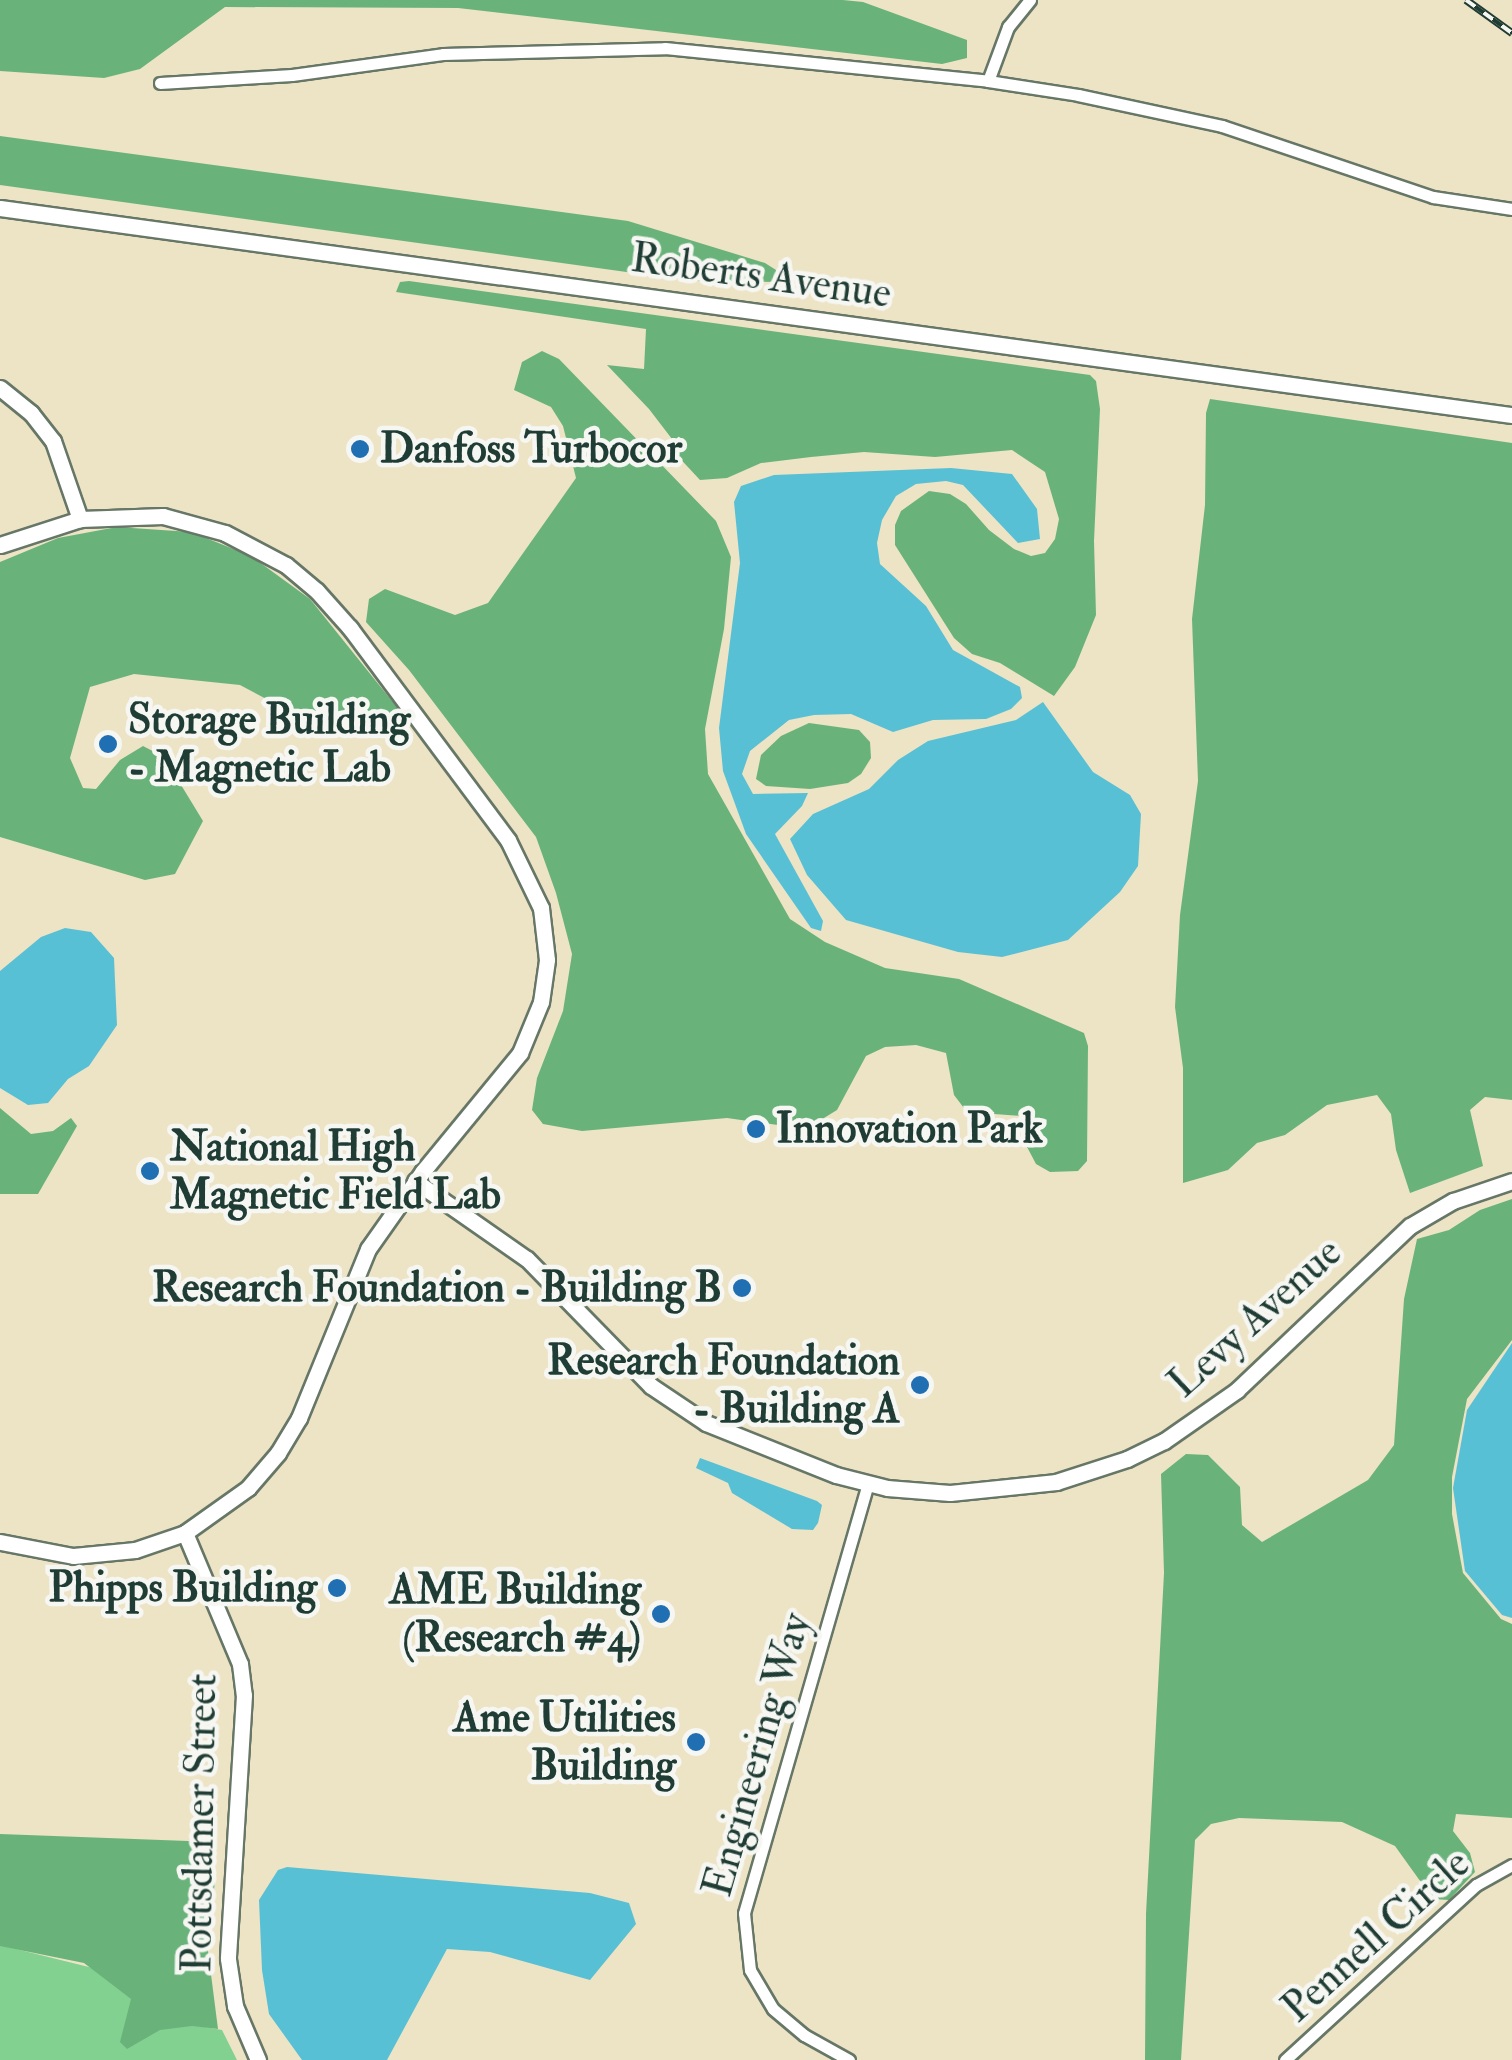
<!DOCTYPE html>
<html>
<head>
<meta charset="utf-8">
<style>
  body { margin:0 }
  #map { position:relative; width:1512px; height:2060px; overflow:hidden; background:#ede3c5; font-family:"IM FELL Double Pica",serif }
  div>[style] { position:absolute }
  .green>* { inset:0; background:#82d191 }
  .forest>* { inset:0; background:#69b37b }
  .water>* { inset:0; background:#58c0d5 }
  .roads { filter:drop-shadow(2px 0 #677767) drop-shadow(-2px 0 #677767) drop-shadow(0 2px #677767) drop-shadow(0 -2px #677767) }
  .minor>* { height:11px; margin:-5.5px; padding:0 5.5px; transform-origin:5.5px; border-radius:5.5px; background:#fff }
  .tertiary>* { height:15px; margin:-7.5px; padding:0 7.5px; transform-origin:7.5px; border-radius:7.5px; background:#fff }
  .rail>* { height:8px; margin-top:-4px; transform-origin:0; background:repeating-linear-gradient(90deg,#f6f6f2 0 11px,#1f3d34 0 22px); box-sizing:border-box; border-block:2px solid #1f3d34 }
  .dots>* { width:28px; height:28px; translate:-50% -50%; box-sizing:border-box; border:5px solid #f6f6f2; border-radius:50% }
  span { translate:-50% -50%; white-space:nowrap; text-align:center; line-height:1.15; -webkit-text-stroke:9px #f6f6f2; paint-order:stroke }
  .street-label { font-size:42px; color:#1f3d34 }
  .poi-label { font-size:42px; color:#1f3d34; font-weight:700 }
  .left { translate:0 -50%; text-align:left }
  .right { translate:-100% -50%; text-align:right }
</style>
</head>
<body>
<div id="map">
  <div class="green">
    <i style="clip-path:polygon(0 1945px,121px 1975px,146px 2017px,222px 2030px,237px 2060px,0 2060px)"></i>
  </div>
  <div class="forest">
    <i style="clip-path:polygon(0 0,843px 0,863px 2px,967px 40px,967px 58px,942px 64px,458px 8px,225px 7px,140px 69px,104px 78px,0 71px)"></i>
    <i style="clip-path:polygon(0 136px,628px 221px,765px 263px,776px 270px,775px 282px,691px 281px,0 185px)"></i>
    <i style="clip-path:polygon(409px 281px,1090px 375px,1096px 381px,1100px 409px,1094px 541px,1096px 615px,1075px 667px,1054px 696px,1000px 663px,972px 654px,954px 638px,895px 545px,895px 525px,901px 511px,929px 491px,950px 494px,966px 504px,989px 530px,1014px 549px,1031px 556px,1045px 553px,1055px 539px,1059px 519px,1045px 472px,1012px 450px,935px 457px,864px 452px,811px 457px,761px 463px,727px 478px,700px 480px,673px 451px,672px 439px,649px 409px,607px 365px,644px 369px,646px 329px,396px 292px,400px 282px)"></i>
    <i style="clip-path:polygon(542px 351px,559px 359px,716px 521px,731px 557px,724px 629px,705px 729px,708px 774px,790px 919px,825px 942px,885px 968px,959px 979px,1084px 1033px,1088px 1046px,1087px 1161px,1078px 1171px,1050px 1172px,1036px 1164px,1026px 1145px,1023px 1116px,967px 1112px,954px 1095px,946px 1053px,916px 1045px,885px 1047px,866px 1056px,837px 1110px,806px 1129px,727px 1118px,582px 1131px,543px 1124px,532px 1110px,537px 1078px,563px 1011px,572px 954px,556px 893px,536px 837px,409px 670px,366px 622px,369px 599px,385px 589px,455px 615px,488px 603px,576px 478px,563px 426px,551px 407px,514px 390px,522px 362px)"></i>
    <i style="clip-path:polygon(1210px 399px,1512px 443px,1512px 1100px,1485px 1097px,1470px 1110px,1483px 1166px,1410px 1193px,1396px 1150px,1391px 1114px,1377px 1095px,1327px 1105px,1285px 1135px,1257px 1143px,1228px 1170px,1183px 1183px,1183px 1068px,1175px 1007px,1180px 915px,1198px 781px,1192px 619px,1205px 505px,1206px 413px)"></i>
    <i style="clip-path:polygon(117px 527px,191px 532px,251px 556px,310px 599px,400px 711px,395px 722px,362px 733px,317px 711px,289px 711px,240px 685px,134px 674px,90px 687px,70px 758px,83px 788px,96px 789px,120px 760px,143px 746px,164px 757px,203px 821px,175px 874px,145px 880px,0 837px,0 562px,58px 538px)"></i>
    <i style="clip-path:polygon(809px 723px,859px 730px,870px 742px,871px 758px,861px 774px,848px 783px,810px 789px,766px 786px,756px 779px,761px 755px,781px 736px)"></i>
    <i style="clip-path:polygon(0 1108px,31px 1134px,53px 1131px,71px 1118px,77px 1126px,38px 1194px,0 1194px)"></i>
    <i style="clip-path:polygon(1512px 1199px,1512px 1340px,1467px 1399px,1452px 1477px,1452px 1514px,1463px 1573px,1501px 1619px,1512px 1624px,1512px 1818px,1456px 1814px,1453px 1831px,1470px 1853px,1475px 1872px,1449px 1900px,1433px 1899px,1395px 1846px,1342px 1822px,1239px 1818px,1211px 1824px,1195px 1840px,1181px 2060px,1145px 2060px,1146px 1914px,1164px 1573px,1161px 1474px,1186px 1454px,1208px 1455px,1240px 1487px,1242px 1525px,1262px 1542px,1368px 1480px,1394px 1445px,1404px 1299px,1417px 1239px,1449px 1230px,1480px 1210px)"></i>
    <i style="clip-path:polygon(0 1834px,188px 1841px,213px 1852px,215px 1880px,208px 1951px,218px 2029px,192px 2026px,160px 2030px,127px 2049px,120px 2042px,131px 1999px,84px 1963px,0 1946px)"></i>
  </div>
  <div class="water">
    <i style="clip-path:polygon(951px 468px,1012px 474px,1037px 509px,1040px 539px,1018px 543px,963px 485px,946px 481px,916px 484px,896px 496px,882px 520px,877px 543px,880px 564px,926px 606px,953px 650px,1020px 687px,1022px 698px,1011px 709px,986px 719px,933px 720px,893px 732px,851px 714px,814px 715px,789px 720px,750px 751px,742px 774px,753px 794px,808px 793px,802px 806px,775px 834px,823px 921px,821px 931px,811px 928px,746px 834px,723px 771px,719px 728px,740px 563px,734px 502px,741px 486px,774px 475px)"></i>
    <i style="clip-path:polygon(1043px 702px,1093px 772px,1130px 795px,1141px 814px,1138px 866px,1120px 892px,1068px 940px,1002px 957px,958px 952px,846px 920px,807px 875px,790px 839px,813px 814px,869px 789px,898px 760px,928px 741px,1016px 720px)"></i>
    <i style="clip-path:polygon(65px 928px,91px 932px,114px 958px,117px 1025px,89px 1066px,68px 1079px,48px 1103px,28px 1105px,0 1088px,0 971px,41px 937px)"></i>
    <i style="clip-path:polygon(1512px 1343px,1512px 1618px,1502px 1615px,1465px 1571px,1453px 1488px,1467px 1410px)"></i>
    <i style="clip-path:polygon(700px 1458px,817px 1501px,822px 1505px,818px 1523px,813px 1530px,792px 1529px,732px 1493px,728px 1483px,696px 1468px)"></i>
    <i style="clip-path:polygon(287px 1867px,590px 1893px,629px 1903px,636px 1924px,590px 1980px,490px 1952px,447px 1949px,387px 2060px,302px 2060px,269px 2014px,262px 1970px,259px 1900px,278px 1870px)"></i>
  </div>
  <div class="roads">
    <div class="minor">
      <i style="left:988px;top:81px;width:58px;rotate:-69.7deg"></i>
      <i style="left:1008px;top:27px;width:35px;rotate:-51deg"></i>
      <i style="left:160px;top:83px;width:132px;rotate:-3.5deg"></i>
      <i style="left:292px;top:75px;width:152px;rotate:-7.9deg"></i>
      <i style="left:443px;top:54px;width:222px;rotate:-1.5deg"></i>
      <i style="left:665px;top:48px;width:325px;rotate:5.8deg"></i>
      <i style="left:988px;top:81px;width:91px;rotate:8.8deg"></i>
      <i style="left:1078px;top:95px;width:147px;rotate:12.1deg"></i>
      <i style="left:1222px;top:126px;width:223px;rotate:18.6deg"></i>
      <i style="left:1433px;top:197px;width:80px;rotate:8.6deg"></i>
      <i style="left:849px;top:2060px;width:51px;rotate:-150.9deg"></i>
      <i style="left:804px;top:2035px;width:40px;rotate:-140deg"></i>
      <i style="left:773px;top:2009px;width:45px;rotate:-120.5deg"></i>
      <i style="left:750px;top:1970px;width:57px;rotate:-96deg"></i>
      <i style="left:744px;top:1913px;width:448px;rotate:-73.9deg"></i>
      <i style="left:1285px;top:2060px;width:259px;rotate:-42.5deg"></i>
      <i style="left:1476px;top:1885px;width:41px;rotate:-29.1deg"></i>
    </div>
    <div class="tertiary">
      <i style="left:0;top:208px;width:1526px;rotate:7.8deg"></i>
      <i style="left:0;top:388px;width:40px;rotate:39deg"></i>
      <i style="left:31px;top:413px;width:36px;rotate:52deg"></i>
      <i style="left:53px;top:441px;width:83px;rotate:70.9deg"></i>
      <i style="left:0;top:545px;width:84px;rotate:-18deg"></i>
      <i style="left:80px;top:519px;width:83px;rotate:-2.1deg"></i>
      <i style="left:163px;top:516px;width:64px;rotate:15.3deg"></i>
      <i style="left:225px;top:533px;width:69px;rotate:27.7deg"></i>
      <i style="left:286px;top:565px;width:40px;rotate:40deg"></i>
      <i style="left:317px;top:591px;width:50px;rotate:48.3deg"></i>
      <i style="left:350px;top:628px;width:264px;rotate:53.3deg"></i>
      <i style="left:508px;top:840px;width:76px;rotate:64.1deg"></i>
      <i style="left:541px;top:908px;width:52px;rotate:83.4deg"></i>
      <i style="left:547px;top:960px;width:42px;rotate:98.1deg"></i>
      <i style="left:541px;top:1002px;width:55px;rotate:112.4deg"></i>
      <i style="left:520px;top:1053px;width:153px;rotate:129.4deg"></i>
      <i style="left:423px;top:1171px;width:95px;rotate:125.2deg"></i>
      <i style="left:368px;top:1249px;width:183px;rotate:112.2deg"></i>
      <i style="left:299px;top:1418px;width:41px;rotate:121deg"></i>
      <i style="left:278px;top:1453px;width:46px;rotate:130.6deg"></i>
      <i style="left:248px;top:1488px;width:77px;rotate:144.5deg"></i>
      <i style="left:185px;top:1533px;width:53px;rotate:161.2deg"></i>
      <i style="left:135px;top:1550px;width:62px;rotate:174.5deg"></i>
      <i style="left:73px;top:1556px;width:74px;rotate:-169.1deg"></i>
      <i style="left:415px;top:1181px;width:136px;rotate:34.9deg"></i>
      <i style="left:527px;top:1259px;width:177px;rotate:45.7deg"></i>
      <i style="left:651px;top:1386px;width:66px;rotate:33.9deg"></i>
      <i style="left:706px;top:1423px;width:140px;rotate:21.8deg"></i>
      <i style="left:836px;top:1475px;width:53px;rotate:14.3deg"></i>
      <i style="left:887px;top:1488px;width:63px;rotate:4.5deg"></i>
      <i style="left:950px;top:1493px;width:107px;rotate:-5.9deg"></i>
      <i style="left:1056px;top:1482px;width:75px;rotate:-17.9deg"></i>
      <i style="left:1127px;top:1459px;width:41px;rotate:-25.9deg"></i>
      <i style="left:1164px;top:1441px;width:89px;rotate:-34.9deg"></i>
      <i style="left:1237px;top:1390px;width:238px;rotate:-43.5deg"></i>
      <i style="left:1410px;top:1226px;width:50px;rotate:-30.2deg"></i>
      <i style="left:1453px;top:1201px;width:62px;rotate:-18.7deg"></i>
      <i style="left:185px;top:1533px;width:142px;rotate:67.2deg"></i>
      <i style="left:240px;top:1664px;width:31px;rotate:83deg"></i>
      <i style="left:244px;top:1695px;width:264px;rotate:93.5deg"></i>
      <i style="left:228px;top:1959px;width:48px;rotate:81.5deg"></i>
      <i style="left:235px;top:2006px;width:59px;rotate:66.9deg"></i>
    </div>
  </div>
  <div class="rail">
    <i style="left:1466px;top:0;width:57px;rotate:35.7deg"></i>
  </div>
  <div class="dots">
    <i style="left:360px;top:449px;background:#1f6fb2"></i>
    <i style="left:108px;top:744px;background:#1f6fb2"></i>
    <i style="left:756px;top:1129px;background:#1f6fb2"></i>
    <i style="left:150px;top:1171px;background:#1f6fb2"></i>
    <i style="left:742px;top:1288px;background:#1f6fb2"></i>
    <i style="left:920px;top:1385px;background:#1f6fb2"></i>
    <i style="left:337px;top:1588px;background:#1f6fb2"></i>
    <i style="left:661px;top:1614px;background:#1f6fb2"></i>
    <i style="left:696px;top:1742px;background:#1f6fb2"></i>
  </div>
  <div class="street-label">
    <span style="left:761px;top:276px;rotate:8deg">Roberts Avenue</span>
    <span style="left:1255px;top:1318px;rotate:-42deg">Levy Avenue</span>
    <span style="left:757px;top:1755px;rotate:-74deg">Engineering Way</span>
    <span style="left:200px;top:1823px;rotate:-89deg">Pottsdamer Street</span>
    <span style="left:1376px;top:1936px;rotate:-42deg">Pennell Circle</span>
  </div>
  <div class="poi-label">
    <span class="left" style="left:380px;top:449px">Danfoss Turbocor</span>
    <span class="left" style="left:128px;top:744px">Storage Building<br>- Magnetic Lab</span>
    <span class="left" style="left:776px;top:1129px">Innovation Park</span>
    <span class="left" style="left:170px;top:1171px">National High<br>Magnetic Field Lab</span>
    <span class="right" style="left:722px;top:1288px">Research Foundation - Building B</span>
    <span class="right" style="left:900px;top:1385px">Research Foundation<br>- Building A</span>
    <span class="right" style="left:317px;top:1588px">Phipps Building</span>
    <span class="right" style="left:641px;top:1614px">AME Building<br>(Research #4)</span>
    <span class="right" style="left:676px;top:1742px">Ame Utilities<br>Building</span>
  </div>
</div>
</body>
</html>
